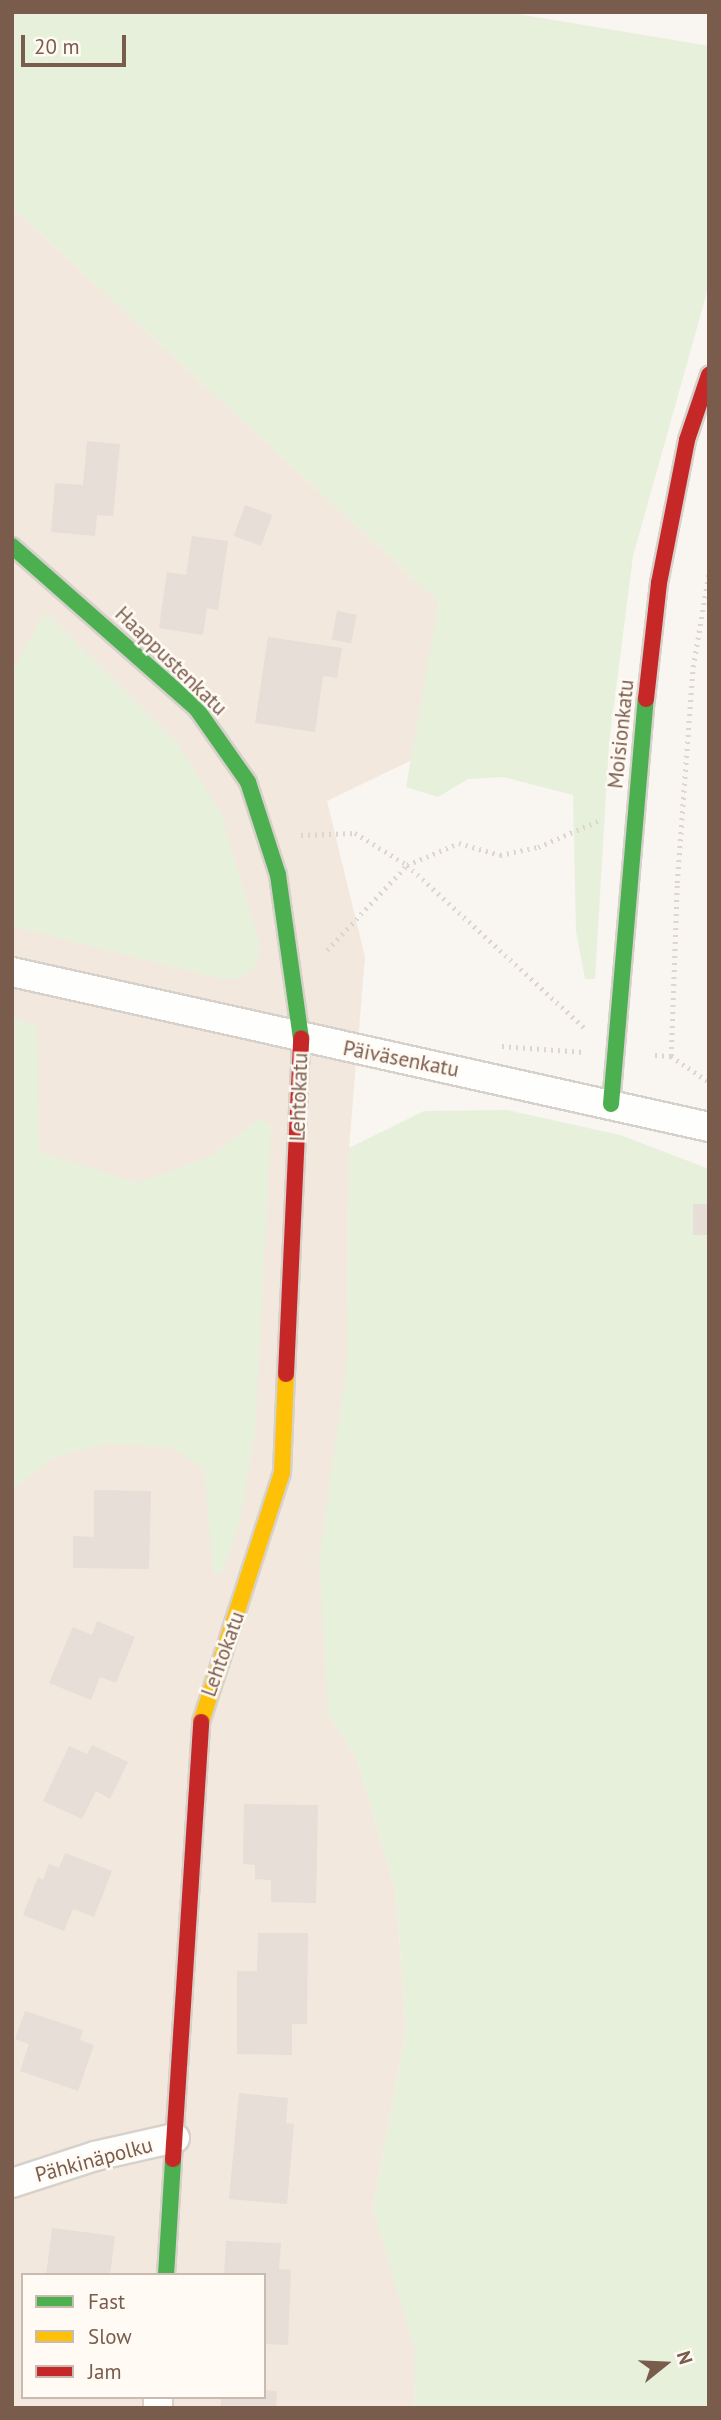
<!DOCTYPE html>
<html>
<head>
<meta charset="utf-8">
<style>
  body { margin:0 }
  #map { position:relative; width:721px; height:2420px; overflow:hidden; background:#f9f5f0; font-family:"PT Sans",sans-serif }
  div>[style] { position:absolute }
  .residential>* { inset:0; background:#f2e8de }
  .green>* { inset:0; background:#e7f0db }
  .building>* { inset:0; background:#e6ded7; transform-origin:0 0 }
  .path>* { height:4.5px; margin-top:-2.25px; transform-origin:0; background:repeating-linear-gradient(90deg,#dcd5d0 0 2px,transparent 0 7px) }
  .roads { filter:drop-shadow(2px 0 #d7d1cb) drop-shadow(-2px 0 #d7d1cb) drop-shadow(0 2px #d7d1cb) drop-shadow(0 -2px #d7d1cb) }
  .street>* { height:28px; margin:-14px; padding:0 14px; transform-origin:14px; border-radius:14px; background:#fefefd }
  .fast>* { height:16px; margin:-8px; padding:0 8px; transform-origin:8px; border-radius:8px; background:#4caf50 }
  .slow>* { height:16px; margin:-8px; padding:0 8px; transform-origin:8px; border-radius:8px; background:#ffc107 }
  .jam>* { height:16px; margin:-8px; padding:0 8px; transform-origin:8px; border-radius:8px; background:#c62828 }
  span { translate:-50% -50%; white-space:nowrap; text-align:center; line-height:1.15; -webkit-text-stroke:5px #fffaf3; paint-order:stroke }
  .street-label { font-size:21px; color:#7a5c4d }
  .frame { position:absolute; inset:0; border:14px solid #7a5c4d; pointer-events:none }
  .legend { position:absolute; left:21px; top:2273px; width:245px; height:126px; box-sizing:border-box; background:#fffaf3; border:2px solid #cabbb1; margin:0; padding:9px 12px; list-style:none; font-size:21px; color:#7a5c4d }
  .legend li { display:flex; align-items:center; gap:14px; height:35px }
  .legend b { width:35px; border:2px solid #cabbb1 }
  .north { position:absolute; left:630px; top:2329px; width:70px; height:70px; -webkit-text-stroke:5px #fffaf3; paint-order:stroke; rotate:72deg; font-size:19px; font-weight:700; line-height:28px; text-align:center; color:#7a5c4d }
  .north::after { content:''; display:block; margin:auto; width:24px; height:32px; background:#7a5c4d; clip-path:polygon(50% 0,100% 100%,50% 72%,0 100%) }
  .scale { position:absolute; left:21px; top:35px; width:105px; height:32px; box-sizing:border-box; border:4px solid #7a5c4d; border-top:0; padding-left:9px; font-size:21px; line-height:24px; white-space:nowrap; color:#7a5c4d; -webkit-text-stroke:5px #fffaf3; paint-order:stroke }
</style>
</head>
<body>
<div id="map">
  <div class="residential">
    <i style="clip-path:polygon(evenodd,12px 207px,439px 602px,414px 759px,327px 801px,365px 957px,349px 1148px,348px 1356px,328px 1713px,357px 1759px,396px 1892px,406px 2031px,373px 2208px,416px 2350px,414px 2408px,12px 2408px,12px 207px,23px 2275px,264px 2275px,264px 2397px,23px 2397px,23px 2275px)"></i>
  </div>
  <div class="green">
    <i style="clip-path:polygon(12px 12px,505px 12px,709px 46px,709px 285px,633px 556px,609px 744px,595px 979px,585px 979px,576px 931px,573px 795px,503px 777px,468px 779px,438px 797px,406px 787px,439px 602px,12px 207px)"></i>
    <i style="clip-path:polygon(45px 612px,178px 744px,221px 813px,260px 944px,257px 965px,240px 978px,221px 979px,12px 926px,12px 672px)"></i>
    <i style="clip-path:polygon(12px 1017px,37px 1025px,39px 1152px,138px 1183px,211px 1156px,260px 1118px,271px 1126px,255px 1433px,239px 1524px,224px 1569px,214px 1577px,204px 1470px,175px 1449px,113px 1443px,56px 1456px,12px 1490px)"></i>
    <i style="clip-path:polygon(507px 1110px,620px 1135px,709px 1169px,709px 2408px,414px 2408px,415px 2350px,373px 2208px,406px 2031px,396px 1892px,357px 1759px,328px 1713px,319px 1559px,348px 1356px,349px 1148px,424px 1111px)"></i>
  </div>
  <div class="building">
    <i style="clip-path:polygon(87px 441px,120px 444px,113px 516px,97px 515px,95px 536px,51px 532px,55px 483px,83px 485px)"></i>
    <i style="left:245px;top:505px;width:29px;height:33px;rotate:20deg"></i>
    <i style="clip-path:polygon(192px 536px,228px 541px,218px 610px,207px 608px,203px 635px,159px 628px,167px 572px,186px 575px)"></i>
    <i style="left:337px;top:611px;width:20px;height:29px;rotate:11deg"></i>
    <i style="clip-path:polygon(268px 637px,342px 648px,337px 678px,323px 676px,315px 732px,255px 723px)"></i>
    <i style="left:693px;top:1204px;width:16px;height:31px"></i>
    <i style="clip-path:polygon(94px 1490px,151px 1491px,149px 1569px,73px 1568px,73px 1536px,94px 1537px)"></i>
    <i style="clip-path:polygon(97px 1621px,135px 1637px,116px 1683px,100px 1677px,91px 1700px,49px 1683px,73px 1627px,92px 1635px)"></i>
    <i style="clip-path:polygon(92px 1745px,128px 1762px,110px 1799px,96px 1791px,82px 1819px,43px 1801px,69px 1746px,87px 1754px)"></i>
    <i style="clip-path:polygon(244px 1804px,318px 1805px,316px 1903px,271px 1902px,271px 1880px,255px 1879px,255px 1865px,243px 1864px)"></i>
    <i style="clip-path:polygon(65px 1853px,112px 1871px,94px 1917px,73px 1909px,64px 1931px,23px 1915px,38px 1877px,43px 1880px,49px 1864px,59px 1868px)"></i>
    <i style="clip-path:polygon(258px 1933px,308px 1933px,307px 2024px,292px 2024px,292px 2055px,237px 2054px,237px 1971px,257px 1971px)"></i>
    <i style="clip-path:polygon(25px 2011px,83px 2030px,80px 2040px,94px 2045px,78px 2091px,20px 2071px,29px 2044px,15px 2039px)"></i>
    <i style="clip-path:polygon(239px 2093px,288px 2098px,286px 2123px,294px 2124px,287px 2204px,229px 2199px)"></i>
    <i style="clip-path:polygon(52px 2228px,115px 2236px,110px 2275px,46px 2275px)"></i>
    <i style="clip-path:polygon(226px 2241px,281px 2243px,279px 2269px,291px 2270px,288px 2345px,264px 2344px,264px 2275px,224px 2275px)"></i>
    <i style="clip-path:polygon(264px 2390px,277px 2391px,276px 2408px,221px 2408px,221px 2397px,264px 2397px)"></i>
  </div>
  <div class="path">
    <i style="left:301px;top:835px;width:54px;rotate:-2.1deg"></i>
    <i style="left:355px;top:833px;width:61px;rotate:31.6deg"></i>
    <i style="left:407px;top:865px;width:240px;rotate:42.5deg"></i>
    <i style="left:327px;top:950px;width:117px;rotate:-46.7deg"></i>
    <i style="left:407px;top:865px;width:56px;rotate:-22.9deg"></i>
    <i style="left:459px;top:843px;width:43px;rotate:16.3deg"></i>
    <i style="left:500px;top:855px;width:39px;rotate:-12deg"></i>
    <i style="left:538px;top:847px;width:65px;rotate:-23.4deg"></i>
    <i style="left:502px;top:1046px;width:82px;rotate:4.2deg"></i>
    <i style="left:655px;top:1055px;width:16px;rotate:4deg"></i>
    <i style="left:671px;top:1056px;width:46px;rotate:34.4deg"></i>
    <i style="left:671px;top:1056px;width:173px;rotate:-88deg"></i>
    <i style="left:677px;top:883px;width:217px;rotate:-85.8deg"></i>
    <i style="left:693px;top:667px;width:96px;rotate:-80.4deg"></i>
  </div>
  <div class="roads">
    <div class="street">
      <i style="left:12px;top:972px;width:714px;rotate:12.54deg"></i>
      <i style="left:12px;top:2183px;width:87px;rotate:-18deg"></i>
      <i style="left:95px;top:2156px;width:82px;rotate:-12.7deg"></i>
      <i style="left:158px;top:2408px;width:11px;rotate:-90deg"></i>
    </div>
    <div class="fast">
      <i style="left:12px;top:546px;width:245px;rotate:41.4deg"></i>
      <i style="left:196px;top:708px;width:90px;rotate:54.9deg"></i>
      <i style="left:248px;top:782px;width:98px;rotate:72.1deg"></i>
      <i style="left:278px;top:875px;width:165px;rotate:82deg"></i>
      <i style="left:611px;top:1104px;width:407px;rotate:-85.1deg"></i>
      <i style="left:166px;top:2275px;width:116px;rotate:-86.5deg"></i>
    </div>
    <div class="slow">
      <i style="left:201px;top:1722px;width:262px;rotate:-72deg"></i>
      <i style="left:282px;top:1473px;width:99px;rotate:-87.7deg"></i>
    </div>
    <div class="jam">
      <i style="left:646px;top:699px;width:117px;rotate:-83.6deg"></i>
      <i style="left:659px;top:583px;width:146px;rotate:-78.9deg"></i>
      <i style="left:687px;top:440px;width:69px;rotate:-71.3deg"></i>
      <i style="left:286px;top:1374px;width:336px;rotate:-87.4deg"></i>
      <i style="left:173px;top:2159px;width:438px;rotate:-86.3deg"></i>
    </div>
  </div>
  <div class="street-label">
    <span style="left:171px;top:661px;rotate:44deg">Haappustenkatu</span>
    <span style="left:621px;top:734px;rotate:-84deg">Moisionkatu</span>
    <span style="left:401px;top:1059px;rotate:11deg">Päiväsenkatu</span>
    <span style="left:299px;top:1097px;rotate:-88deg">Lehtokatu</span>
    <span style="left:223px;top:1654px;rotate:-70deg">Lehtokatu</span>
    <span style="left:94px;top:2160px;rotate:-15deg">Pähkinäpolku</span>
  </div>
  <div class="frame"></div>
  <ul class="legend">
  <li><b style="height:9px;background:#4caf50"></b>Fast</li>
  <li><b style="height:9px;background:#ffc107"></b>Slow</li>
  <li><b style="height:9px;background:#c62828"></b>Jam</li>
  </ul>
  <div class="north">N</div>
  <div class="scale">20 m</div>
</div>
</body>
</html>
